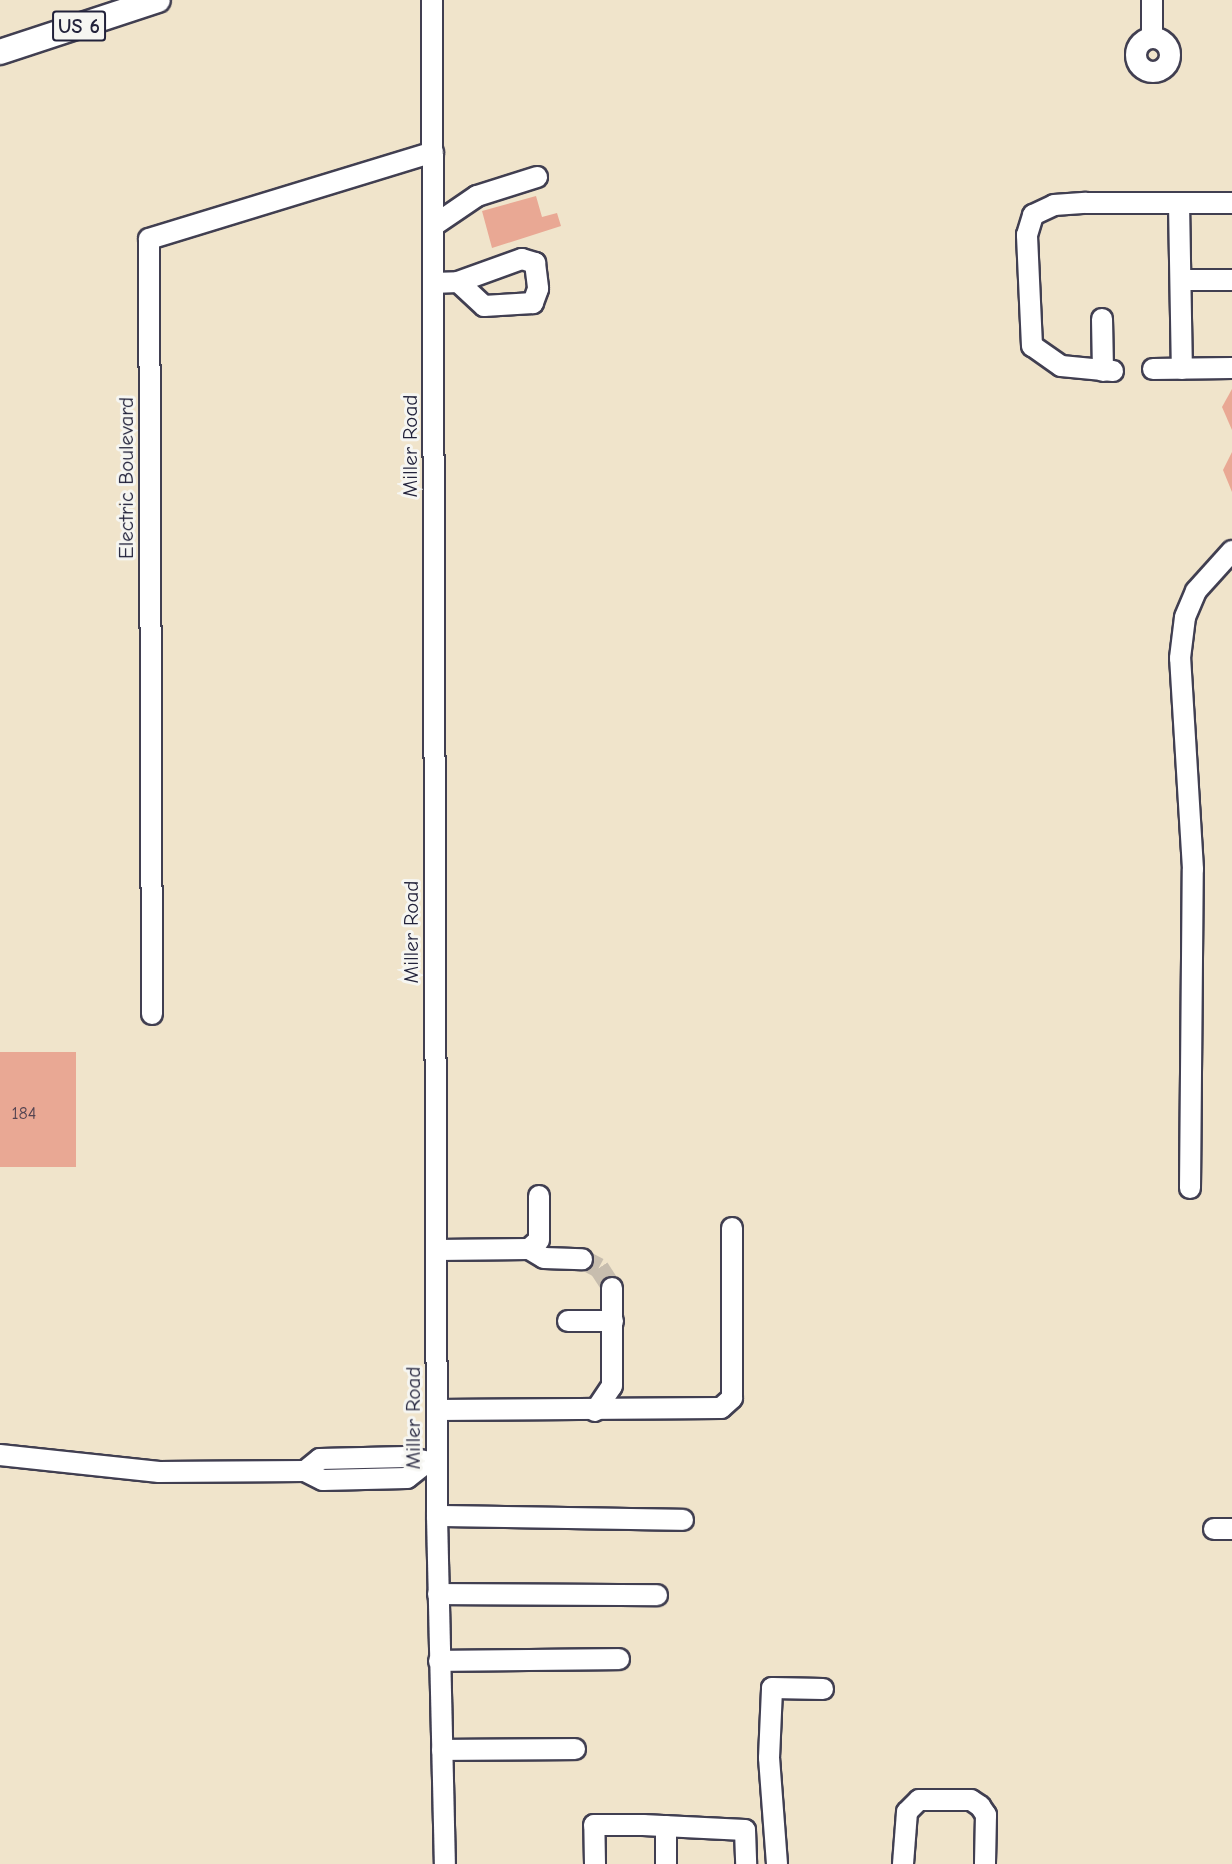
<!DOCTYPE html>
<html>
<head>
<meta charset="utf-8">
<style>
  body { margin:0 }
  #map { position:relative; width:1232px; height:1864px; overflow:hidden; background:#f0e4cb; font-family:"Comic Neue",sans-serif }
  div>[style] { position:absolute }
  .building>* { inset:0; background:#e9a894; transform-origin:0 0 }
  .minor-tunnel>* { height:20px; margin-top:-10px; transform-origin:0; background:repeating-linear-gradient(90deg,#c7bdae 0 20px,transparent 0 30px) }
  .roads { filter:drop-shadow(2px 0 #413f51) drop-shadow(-2px 0 #413f51) drop-shadow(0 2px #413f51) drop-shadow(0 -2px #413f51) }
  .minor>* { height:20px; margin:-10px; padding:0 10px; transform-origin:10px; border-radius:10px; background:#fff }
  .minor>.ring { margin:-10px; padding:0; box-sizing:content-box; background:none; border:20px solid #fff; border-radius:50% }
  .major>* { height:24px; margin:-12px; padding:0 12px; transform-origin:12px; border-radius:12px; background:#fff }
  span { translate:-50% -50%; white-space:nowrap; text-align:center; line-height:1.15; -webkit-text-stroke:6px #f6f6f2; paint-order:stroke }
  .number-label { font-size:18px; color:#544451 }
  .number-label span { -webkit-text-stroke-width:0 }
  .shield-label span { padding:2px 4px; background:#f6f6f2; border:2px solid; border-radius:4px; -webkit-text-stroke-width:0 }
  .shield-label { font-size:20px; color:#22223b; font-weight:700 }
  .street-label { font-size:21px; color:#22223b }
</style>
</head>
<body>
<div id="map">
  <div class="building">
    <i style="clip-path:polygon(536px 196px,542px 217px,557px 213px,561px 226px,492px 248px,482px 211px)"></i>
    <i style="clip-path:polygon(1232px 389px,1232px 430px,1222px 407px)"></i>
    <i style="clip-path:polygon(1232px 452px,1232px 492px,1223px 470px)"></i>
    <i style="left:0;top:1052px;width:76px;height:115px"></i>
  </div>
  <div class="minor-tunnel">
    <i style="left:582px;top:1259px;width:19px;rotate:28deg"></i>
    <i style="left:599px;top:1268px;width:24px;rotate:57deg"></i>
  </div>
  <div class="roads">
    <div class="minor">
      <i style="left:432px;top:0;width:1516px;rotate:89.81deg"></i>
      <i style="left:437px;top:1516px;width:348px;rotate:88.7deg"></i>
      <i style="left:1152px;top:0;width:36px;rotate:90deg"></i>
      <i class="ring" style="left:1136px;top:38px;width:14px;height:14px"></i>
      <i style="left:1179px;top:203px;width:166px;rotate:89deg"></i>
      <i style="left:433px;top:226px;width:53px;rotate:-34.3deg"></i>
      <i style="left:477px;top:196px;width:63px;rotate:-17.6deg"></i>
      <i style="left:1181px;top:280px;width:51px"></i>
      <i style="left:433px;top:283px;width:25px;rotate:-2deg"></i>
      <i style="left:458px;top:282px;width:68px;rotate:-19.8deg"></i>
      <i style="left:522px;top:259px;width:14px;rotate:17deg"></i>
      <i style="left:535px;top:263px;width:26px;rotate:83deg"></i>
      <i style="left:538px;top:289px;width:15px;rotate:110deg"></i>
      <i style="left:533px;top:303px;width:49px;rotate:176.5deg"></i>
      <i style="left:484px;top:306px;width:35px;rotate:-137deg"></i>
      <i style="left:1102px;top:319px;width:52px;rotate:88.9deg"></i>
      <i style="left:1153px;top:369px;width:79px;rotate:-0.7deg"></i>
      <i style="left:1113px;top:371px;width:52px;rotate:-174.5deg"></i>
      <i style="left:1061px;top:366px;width:35px;rotate:-145deg"></i>
      <i style="left:1032px;top:346px;width:111px;rotate:-92.6deg"></i>
      <i style="left:1027px;top:235px;width:21px;rotate:-73deg"></i>
      <i style="left:1033px;top:215px;width:23px;rotate:-25deg"></i>
      <i style="left:1054px;top:205px;width:32px;rotate:-4deg"></i>
      <i style="left:1086px;top:203px;width:146px"></i>
      <i style="left:152px;top:1014px;width:775px;rotate:-90.22deg"></i>
      <i style="left:149px;top:239px;width:297px;rotate:-17deg"></i>
      <i style="left:1190px;top:1188px;width:319px;rotate:-89.5deg"></i>
      <i style="left:1193px;top:869px;width:211px;rotate:-93.5deg"></i>
      <i style="left:1180px;top:658px;width:41px;rotate:-83deg"></i>
      <i style="left:1185px;top:617px;width:28px;rotate:-67deg"></i>
      <i style="left:1196px;top:591px;width:54px;rotate:-48deg"></i>
      <i style="left:529px;top:1249px;width:17px;rotate:31deg"></i>
      <i style="left:544px;top:1258px;width:38px;rotate:2deg"></i>
      <i style="left:437px;top:1250px;width:92px;rotate:-0.6deg"></i>
      <i style="left:529px;top:1249px;width:13px;rotate:-42deg"></i>
      <i style="left:539px;top:1240px;width:44px;rotate:-90deg"></i>
      <i style="left:568px;top:1321px;width:45px"></i>
      <i style="left:437px;top:1410px;width:284px;rotate:-0.4deg"></i>
      <i style="left:721px;top:1408px;width:15px;rotate:-42deg"></i>
      <i style="left:732px;top:1398px;width:170px;rotate:-90deg"></i>
      <i style="left:595px;top:1411px;width:30px;rotate:-56deg"></i>
      <i style="left:612px;top:1386px;width:98px;rotate:-90deg"></i>
      <i style="left:0;top:1455px;width:160px;rotate:6.1deg"></i>
      <i style="left:159px;top:1472px;width:146px;rotate:-0.4deg"></i>
      <i style="left:305px;top:1471px;width:20px;rotate:27deg"></i>
      <i style="left:323px;top:1480px;width:84px;rotate:-1.4deg"></i>
      <i style="left:407px;top:1478px;width:24px;rotate:-38deg"></i>
      <i style="left:305px;top:1471px;width:19px;rotate:-39deg"></i>
      <i style="left:320px;top:1459px;width:86px;rotate:-1.3deg"></i>
      <i style="left:406px;top:1457px;width:30px;rotate:12deg"></i>
      <i style="left:437px;top:1516px;width:246px;rotate:0.9deg"></i>
      <i style="left:1214px;top:1529px;width:18px"></i>
      <i style="left:438px;top:1594px;width:219px;rotate:0.3deg"></i>
      <i style="left:439px;top:1661px;width:180px;rotate:-0.6deg"></i>
      <i style="left:442px;top:1750px;width:133px;rotate:-0.4deg"></i>
      <i style="left:666px;top:1826px;width:38px;rotate:90deg"></i>
      <i style="left:595px;top:1864px;width:39px;rotate:-91deg"></i>
      <i style="left:594px;top:1825px;width:49px"></i>
      <i style="left:643px;top:1825px;width:102px;rotate:2.8deg"></i>
      <i style="left:745px;top:1830px;width:34px;rotate:88deg"></i>
      <i style="left:777px;top:1864px;width:106px;rotate:-94.3deg"></i>
      <i style="left:769px;top:1758px;width:70px;rotate:-87.5deg"></i>
      <i style="left:772px;top:1688px;width:51px;rotate:1.1deg"></i>
      <i style="left:903px;top:1864px;width:52px;rotate:-85.6deg"></i>
      <i style="left:907px;top:1812px;width:17px;rotate:-45deg"></i>
      <i style="left:919px;top:1800px;width:52px"></i>
      <i style="left:971px;top:1800px;width:11px;rotate:34deg"></i>
      <i style="left:980px;top:1806px;width:11px;rotate:56deg"></i>
      <i style="left:986px;top:1815px;width:49px;rotate:91.2deg"></i>
    </div>
    <div class="major">
      <i style="left:0;top:52px;width:166px;rotate:-18.2deg"></i>
    </div>
  </div>
  <div class="number-label">
    <span style="left:24px;top:1114px">184</span>
  </div>
  <div class="shield-label">
    <span style="left:79px;top:26px">US 6</span>
  </div>
  <div class="street-label">
    <span style="left:410px;top:446px;rotate:-90deg">Miller Road</span>
    <span style="left:126px;top:478px;rotate:-90deg">Electric Boulevard</span>
    <span style="left:411px;top:932px;rotate:-90deg">Miller Road</span>
    <span style="left:413px;top:1418px;rotate:-90deg">Miller Road</span>
  </div>
</div>
</body>
</html>
